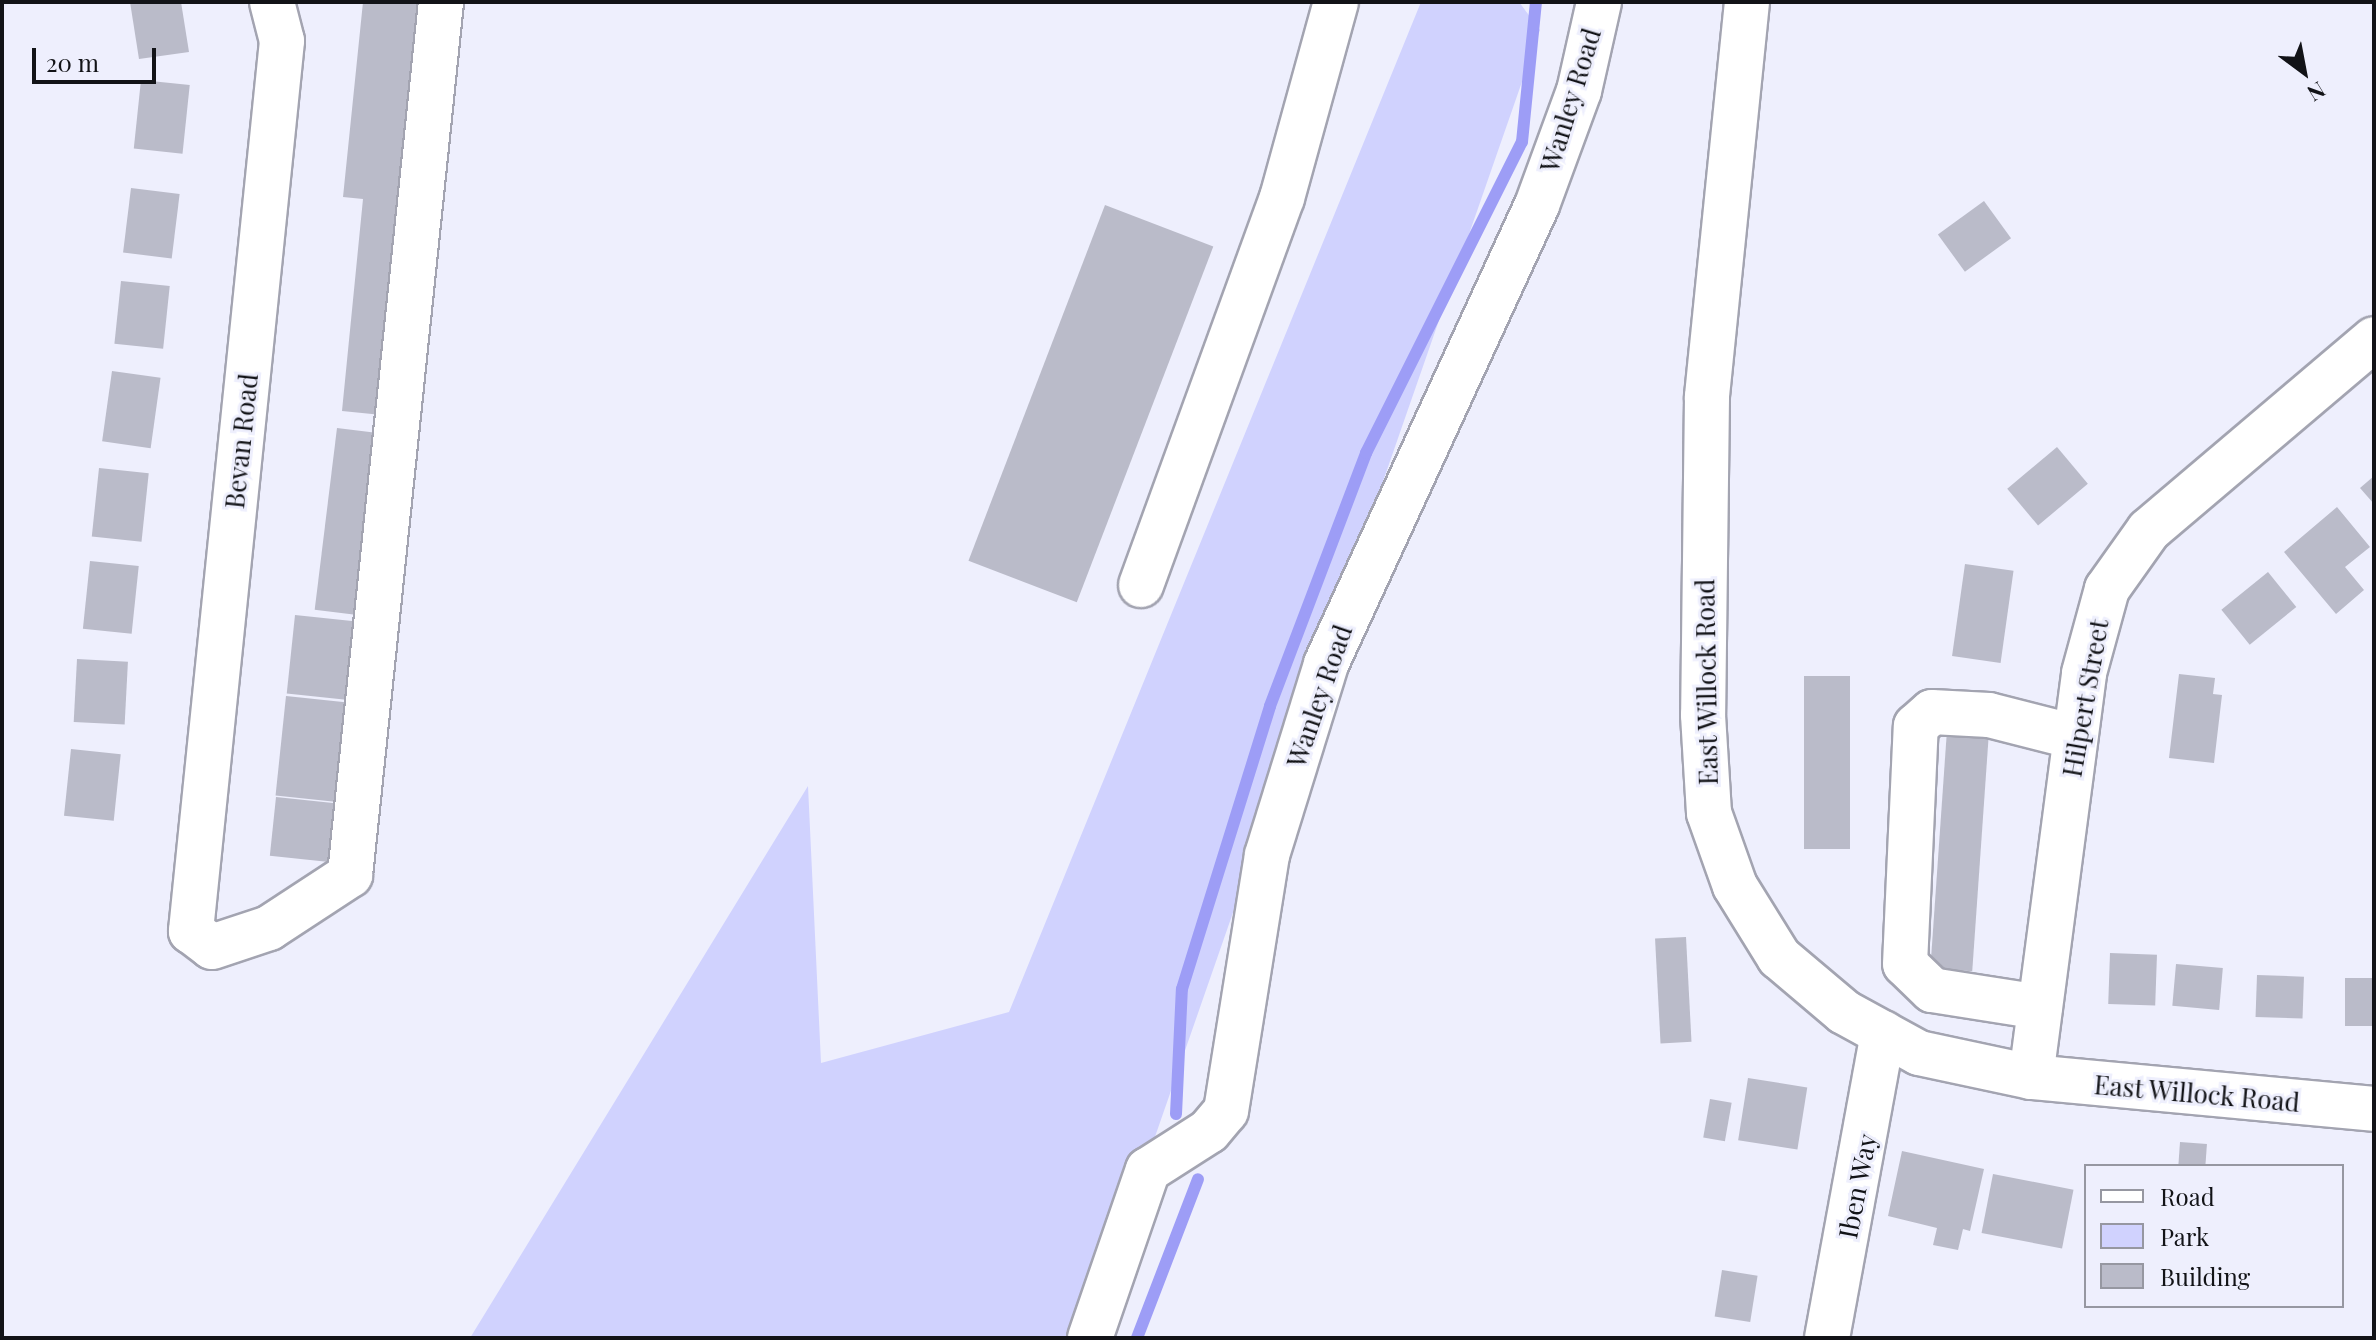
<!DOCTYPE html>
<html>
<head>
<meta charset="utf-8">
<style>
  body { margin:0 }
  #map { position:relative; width:2376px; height:1340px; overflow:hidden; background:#eeeffd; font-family:"Playfair Display",serif }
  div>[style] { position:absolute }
  .green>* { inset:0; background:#d0d2fe }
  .stream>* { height:12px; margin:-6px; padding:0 6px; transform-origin:6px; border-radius:6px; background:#9d9df6 }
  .building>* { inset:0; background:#babbc9; transform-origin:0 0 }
  .roads { filter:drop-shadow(2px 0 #a3a4b1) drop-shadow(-2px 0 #a3a4b1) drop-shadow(0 2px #a3a4b1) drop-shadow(0 -2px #a3a4b1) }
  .minor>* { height:44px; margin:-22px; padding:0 22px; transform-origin:22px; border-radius:22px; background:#fff }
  span { translate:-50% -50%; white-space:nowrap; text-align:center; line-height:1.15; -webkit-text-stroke:6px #eeeffd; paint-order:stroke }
  .street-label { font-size:26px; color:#121317 }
  .frame { position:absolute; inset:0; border:4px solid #121317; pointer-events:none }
  .legend { position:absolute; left:2084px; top:1164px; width:260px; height:144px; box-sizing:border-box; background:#eeeffd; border:2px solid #9697a1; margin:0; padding:10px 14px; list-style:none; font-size:24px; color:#121317 }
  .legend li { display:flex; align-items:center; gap:16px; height:40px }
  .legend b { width:40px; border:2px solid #9697a1 }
  .north { position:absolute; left:2264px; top:32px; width:80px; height:80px; -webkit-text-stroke:6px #eeeffd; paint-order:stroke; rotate:148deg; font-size:22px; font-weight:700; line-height:32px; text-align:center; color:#121317 }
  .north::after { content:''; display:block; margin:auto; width:28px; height:36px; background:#121317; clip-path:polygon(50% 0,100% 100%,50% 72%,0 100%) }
  .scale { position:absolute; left:32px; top:48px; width:124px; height:36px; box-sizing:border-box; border:4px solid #121317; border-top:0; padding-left:10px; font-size:24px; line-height:28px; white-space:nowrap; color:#121317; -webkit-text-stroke:6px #eeeffd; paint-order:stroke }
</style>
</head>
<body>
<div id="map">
  <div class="green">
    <i style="clip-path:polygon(1421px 2px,1519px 2px,1540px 30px,1085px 1338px,470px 1338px,808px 786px,821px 1063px,1009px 1012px)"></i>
  </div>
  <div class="stream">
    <i style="left:1176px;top:1114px;width:125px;rotate:-87.3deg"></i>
    <i style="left:1182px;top:989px;width:296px;rotate:-72.7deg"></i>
    <i style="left:1270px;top:706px;width:271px;rotate:-69.2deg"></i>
    <i style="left:1366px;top:453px;width:348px;rotate:-63.4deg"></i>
    <i style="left:1522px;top:142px;width:141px;rotate:-84.3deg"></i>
    <i style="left:1137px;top:1338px;width:170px;rotate:-69deg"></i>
  </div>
  <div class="building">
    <i style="clip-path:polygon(130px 2px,181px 2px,189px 52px,139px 59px)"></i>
    <i style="clip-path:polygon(363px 2px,425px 2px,382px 415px,342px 411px,363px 199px,343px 197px)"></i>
    <i style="left:141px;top:80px;width:49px;height:69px;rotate:6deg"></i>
    <i style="left:131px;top:188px;width:49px;height:65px;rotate:7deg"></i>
    <i style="left:1984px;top:201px;width:46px;height:57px;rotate:54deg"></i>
    <i style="left:1105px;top:205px;width:116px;height:381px;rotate:21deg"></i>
    <i style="left:121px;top:281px;width:49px;height:63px;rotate:6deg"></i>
    <i style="left:112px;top:371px;width:49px;height:71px;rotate:8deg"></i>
    <i style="left:337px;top:428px;width:41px;height:183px;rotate:7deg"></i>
    <i style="left:2057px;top:447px;width:48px;height:65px;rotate:50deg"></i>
    <i style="left:99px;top:468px;width:50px;height:69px;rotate:6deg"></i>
    <i style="clip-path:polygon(2374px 476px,2374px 504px,2360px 488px)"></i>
    <i style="clip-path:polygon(2337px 507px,2370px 547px,2345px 567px,2364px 590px,2336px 614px,2284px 552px)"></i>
    <i style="left:90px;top:561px;width:49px;height:68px;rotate:6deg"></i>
    <i style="left:1965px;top:564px;width:49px;height:93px;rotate:8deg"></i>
    <i style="left:2268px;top:572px;width:45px;height:60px;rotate:51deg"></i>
    <i style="left:295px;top:615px;width:62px;height:79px;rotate:6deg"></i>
    <i style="left:77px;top:659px;width:51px;height:63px;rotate:3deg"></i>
    <i style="clip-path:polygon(2179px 674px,2215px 678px,2213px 694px,2222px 695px,2214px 763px,2169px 758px)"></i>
    <i style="left:1804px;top:676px;width:46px;height:173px"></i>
    <i style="left:286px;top:696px;width:62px;height:100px;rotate:6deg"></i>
    <i style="left:1947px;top:730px;width:42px;height:239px;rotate:4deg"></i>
    <i style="left:71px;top:749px;width:50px;height:67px;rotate:6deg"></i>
    <i style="left:276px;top:797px;width:62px;height:59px;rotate:6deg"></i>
    <i style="left:1686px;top:937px;width:105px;height:31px;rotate:87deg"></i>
    <i style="left:2110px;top:953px;width:47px;height:51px;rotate:2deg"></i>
    <i style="left:2176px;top:964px;width:47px;height:42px;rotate:5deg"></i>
    <i style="left:2257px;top:975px;width:47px;height:42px;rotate:2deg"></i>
    <i style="left:2345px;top:978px;width:29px;height:48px"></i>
    <i style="left:1748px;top:1078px;width:60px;height:63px;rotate:9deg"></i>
    <i style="left:1710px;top:1099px;width:22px;height:39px;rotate:10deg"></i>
    <i style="left:2180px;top:1142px;width:27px;height:24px;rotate:4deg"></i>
    <i style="clip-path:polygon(1902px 1151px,1984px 1169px,1970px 1231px,1963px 1229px,1958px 1250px,1933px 1245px,1937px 1228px,1888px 1216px)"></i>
    <i style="left:1993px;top:1174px;width:82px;height:60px;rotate:11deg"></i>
    <i style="left:1722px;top:1270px;width:36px;height:47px;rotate:9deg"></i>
  </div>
  <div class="roads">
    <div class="minor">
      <i style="left:272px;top:2px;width:40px;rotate:75.6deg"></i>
      <i style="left:282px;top:41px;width:895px;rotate:95.84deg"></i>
      <i style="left:191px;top:931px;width:26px;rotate:37deg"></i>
      <i style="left:212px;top:947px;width:60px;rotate:-18.4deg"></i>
      <i style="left:269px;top:928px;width:97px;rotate:-33.2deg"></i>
      <i style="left:350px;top:875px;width:878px;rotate:-84.05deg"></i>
      <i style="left:1747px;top:2px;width:397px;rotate:95.8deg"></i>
      <i style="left:1707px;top:397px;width:318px;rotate:90.7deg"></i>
      <i style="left:1703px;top:715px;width:98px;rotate:86.5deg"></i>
      <i style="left:1709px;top:813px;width:77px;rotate:70.4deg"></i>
      <i style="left:1735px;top:886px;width:84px;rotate:58.2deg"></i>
      <i style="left:1779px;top:957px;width:85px;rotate:40.2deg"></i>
      <i style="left:1844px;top:1012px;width:85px;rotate:28.7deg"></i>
      <i style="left:1919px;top:1053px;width:115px;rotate:12.1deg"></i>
      <i style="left:2031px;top:1077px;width:344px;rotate:5.3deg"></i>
      <i style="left:1141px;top:585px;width:412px;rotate:-70deg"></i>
      <i style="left:1282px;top:198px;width:203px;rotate:-74.6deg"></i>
      <i style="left:2040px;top:1007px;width:109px;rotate:-171.1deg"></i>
      <i style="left:1932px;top:990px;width:37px;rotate:-136deg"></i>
      <i style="left:1905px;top:964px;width:238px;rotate:-87.4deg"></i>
      <i style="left:1916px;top:726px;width:21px;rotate:-41deg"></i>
      <i style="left:1932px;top:712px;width:57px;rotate:3deg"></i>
      <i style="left:1989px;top:715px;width:89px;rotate:14.3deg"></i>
      <i style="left:2031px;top:1077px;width:407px;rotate:-82.5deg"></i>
      <i style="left:2084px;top:673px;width:87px;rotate:-74.7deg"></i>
      <i style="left:2107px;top:589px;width:72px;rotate:-54.6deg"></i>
      <i style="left:2149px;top:530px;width:295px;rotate:-40.3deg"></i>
      <i style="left:1090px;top:1338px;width:178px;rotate:-71deg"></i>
      <i style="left:1148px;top:1170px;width:72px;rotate:-32.6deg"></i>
      <i style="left:1209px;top:1131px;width:26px;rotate:-50deg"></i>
      <i style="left:1226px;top:1111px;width:259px;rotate:-80.9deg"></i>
      <i style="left:1267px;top:855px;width:200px;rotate:-72.8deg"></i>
      <i style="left:1326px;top:664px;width:505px;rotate:-65.31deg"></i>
      <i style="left:1537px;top:205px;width:121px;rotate:-69.8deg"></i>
      <i style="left:1579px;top:91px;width:91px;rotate:-77.3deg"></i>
      <i style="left:1827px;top:1338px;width:310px;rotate:-79.6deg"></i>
    </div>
  </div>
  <div class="street-label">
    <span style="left:1570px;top:100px;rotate:-73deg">Wanley Road</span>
    <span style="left:241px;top:441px;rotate:-84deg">Bevan Road</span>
    <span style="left:1706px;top:682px;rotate:-91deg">East Willock Road</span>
    <span style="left:1319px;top:696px;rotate:-71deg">Wanley Road</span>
    <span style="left:2085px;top:698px;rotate:-80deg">Hilpert Street</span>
    <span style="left:2197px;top:1093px;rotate:5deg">East Willock Road</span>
    <span style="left:1857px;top:1186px;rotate:-79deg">Iben Way</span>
  </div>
  <div class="frame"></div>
  <ul class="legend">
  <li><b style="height:10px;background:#fff"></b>Road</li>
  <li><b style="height:22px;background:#d0d2fe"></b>Park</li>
  <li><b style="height:22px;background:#babbc9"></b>Building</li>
  </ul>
  <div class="north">N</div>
  <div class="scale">20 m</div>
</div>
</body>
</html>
